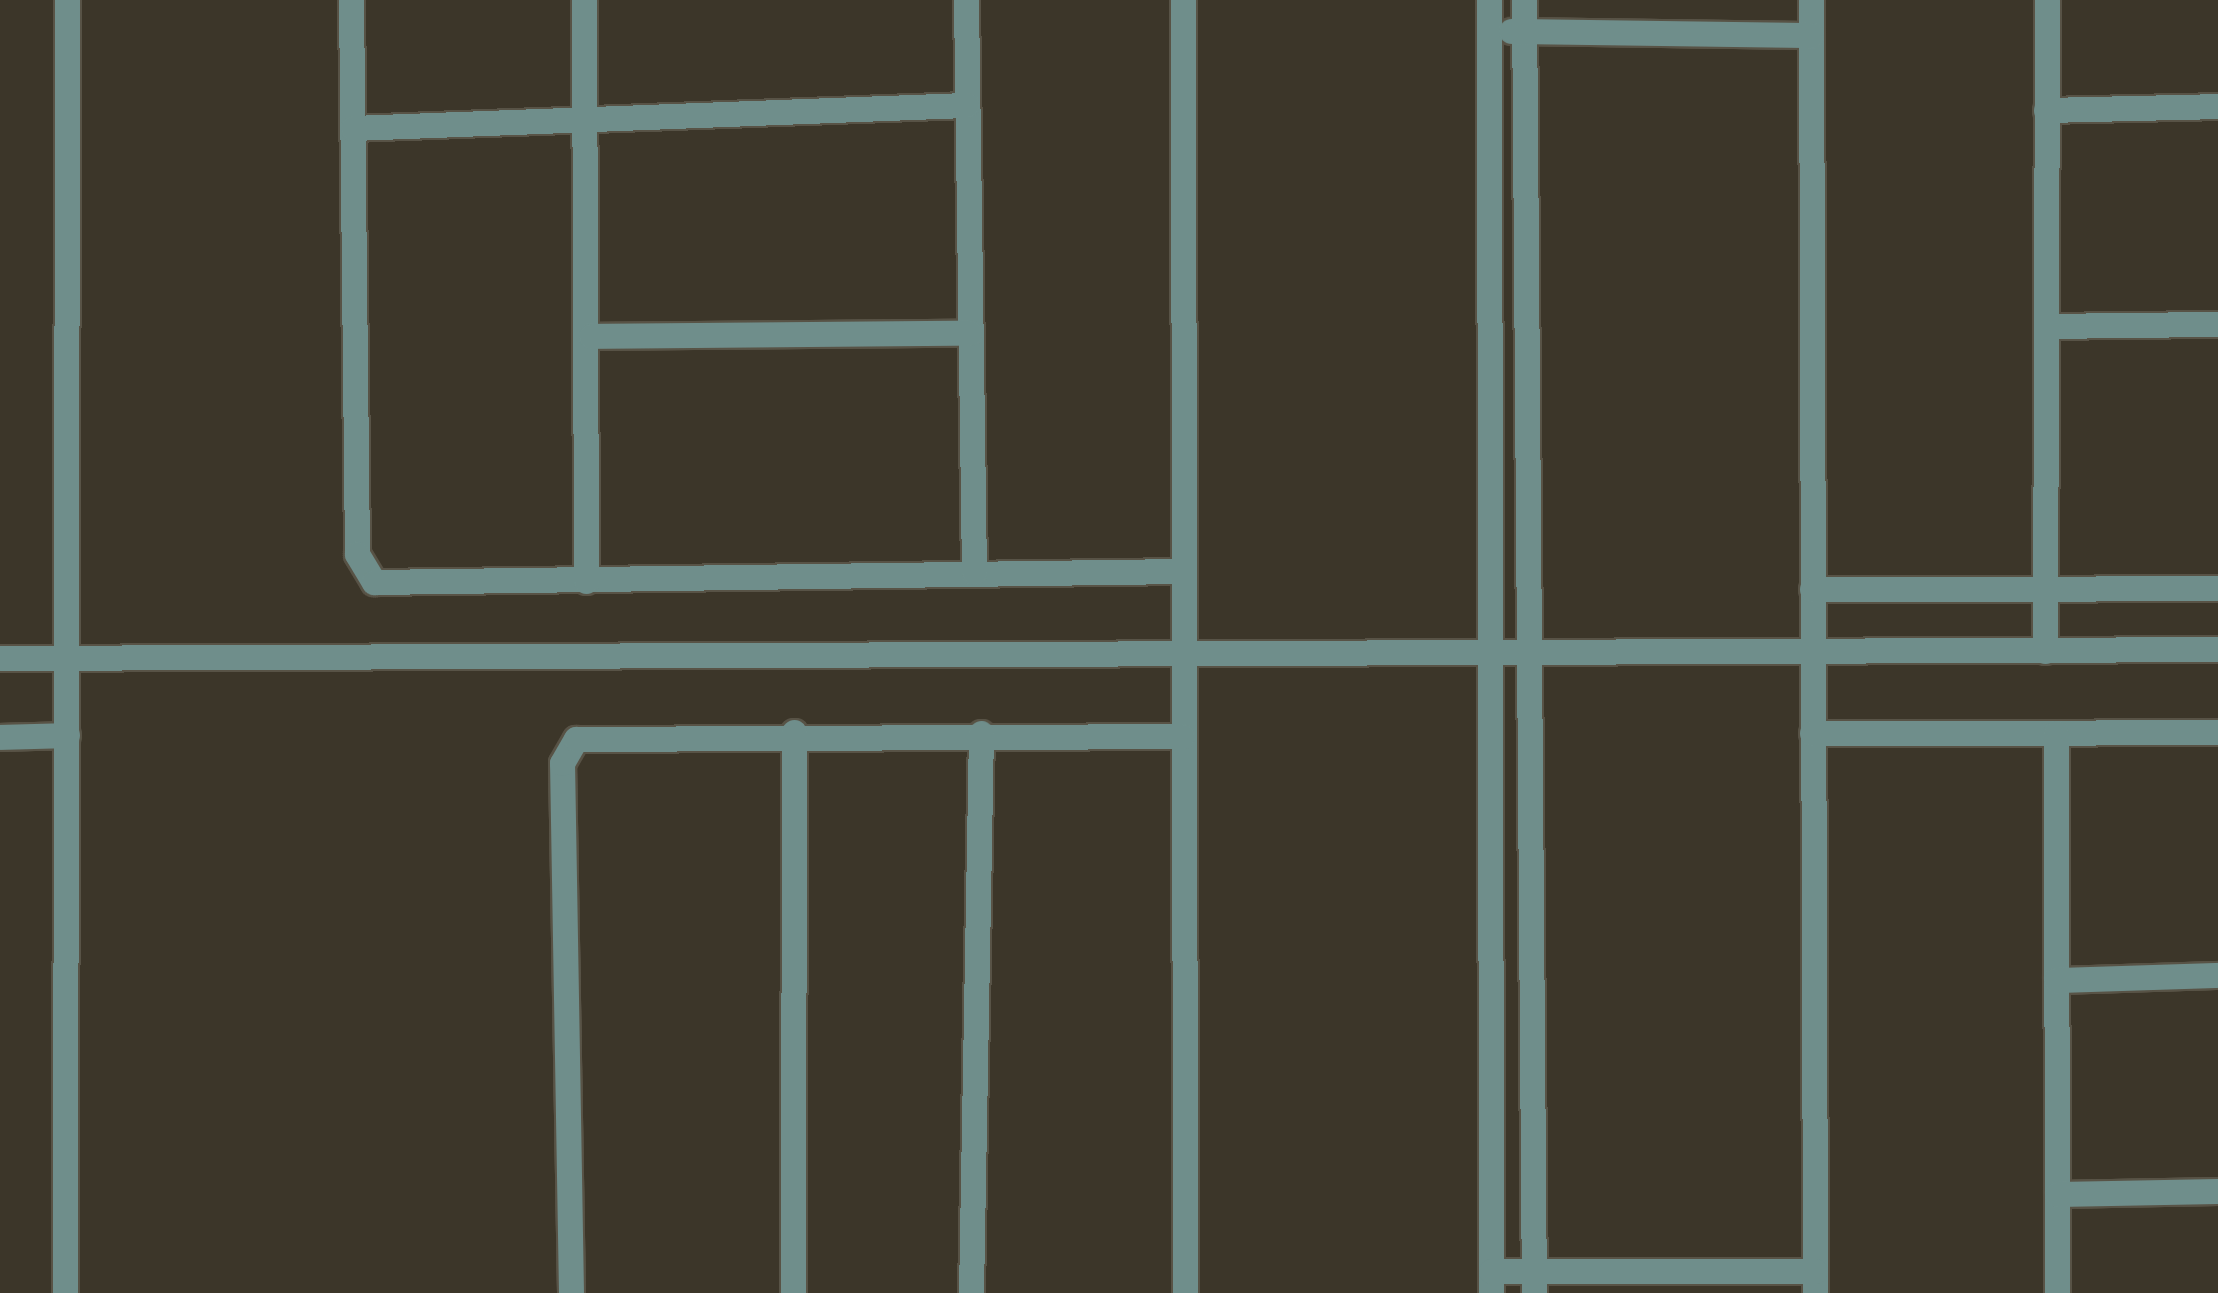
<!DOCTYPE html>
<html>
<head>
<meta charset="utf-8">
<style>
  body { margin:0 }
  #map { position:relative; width:2218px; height:1293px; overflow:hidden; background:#3c3629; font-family:"DejaVu Sans",sans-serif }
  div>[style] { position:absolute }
  .roads { filter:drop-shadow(2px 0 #585346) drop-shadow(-2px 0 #585346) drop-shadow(0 2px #585346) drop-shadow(0 -2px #585346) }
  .minor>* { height:25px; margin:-12.5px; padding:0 12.5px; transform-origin:12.5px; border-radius:12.5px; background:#6f8e8b }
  span { translate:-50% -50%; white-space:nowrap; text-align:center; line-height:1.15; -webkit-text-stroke:10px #312c1f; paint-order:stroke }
</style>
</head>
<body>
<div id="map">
  <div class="roads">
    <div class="minor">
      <i style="left:351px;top:0;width:554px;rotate:89.38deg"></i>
      <i style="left:357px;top:554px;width:33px;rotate:59deg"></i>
      <i style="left:374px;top:582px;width:809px;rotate:-0.78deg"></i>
      <i style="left:584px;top:0;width:581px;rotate:89.8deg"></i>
      <i style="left:966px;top:0;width:572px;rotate:89.2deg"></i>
      <i style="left:1183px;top:0;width:1293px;rotate:89.91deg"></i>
      <i style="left:1489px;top:0;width:1293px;rotate:89.91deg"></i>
      <i style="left:1524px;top:0;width:1293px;rotate:89.56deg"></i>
      <i style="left:1811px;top:0;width:1293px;rotate:89.82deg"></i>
      <i style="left:1511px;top:31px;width:300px;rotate:0.8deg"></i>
      <i style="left:2046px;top:110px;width:172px;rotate:-1.3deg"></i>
      <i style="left:353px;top:128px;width:614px;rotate:-2.15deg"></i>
      <i style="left:2046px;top:326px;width:172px;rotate:-0.7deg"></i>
      <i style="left:591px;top:336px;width:379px;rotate:-0.5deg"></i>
      <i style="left:1812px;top:589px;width:406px;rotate:-0.1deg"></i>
      <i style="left:2045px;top:651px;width:651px;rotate:-89.82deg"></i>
      <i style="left:0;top:658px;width:2218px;rotate:-0.23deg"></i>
      <i style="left:1812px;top:733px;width:406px;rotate:-0.1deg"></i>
      <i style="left:2056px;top:733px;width:560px;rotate:89.9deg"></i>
      <i style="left:0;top:737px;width:67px;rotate:-1.7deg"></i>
      <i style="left:2056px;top:980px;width:162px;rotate:-1.8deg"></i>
      <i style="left:2057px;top:1194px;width:161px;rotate:-1.1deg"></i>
      <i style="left:1491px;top:1271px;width:324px"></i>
      <i style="left:65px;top:1293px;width:1293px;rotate:-89.91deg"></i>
      <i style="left:571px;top:1293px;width:530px;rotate:-90.97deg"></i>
      <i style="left:562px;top:763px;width:28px;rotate:-60deg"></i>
      <i style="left:576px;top:739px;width:606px;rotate:-0.28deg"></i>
      <i style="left:793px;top:1293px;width:561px;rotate:-89.9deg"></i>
      <i style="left:971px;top:1293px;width:560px;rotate:-88.98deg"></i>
    </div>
  </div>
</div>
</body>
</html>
